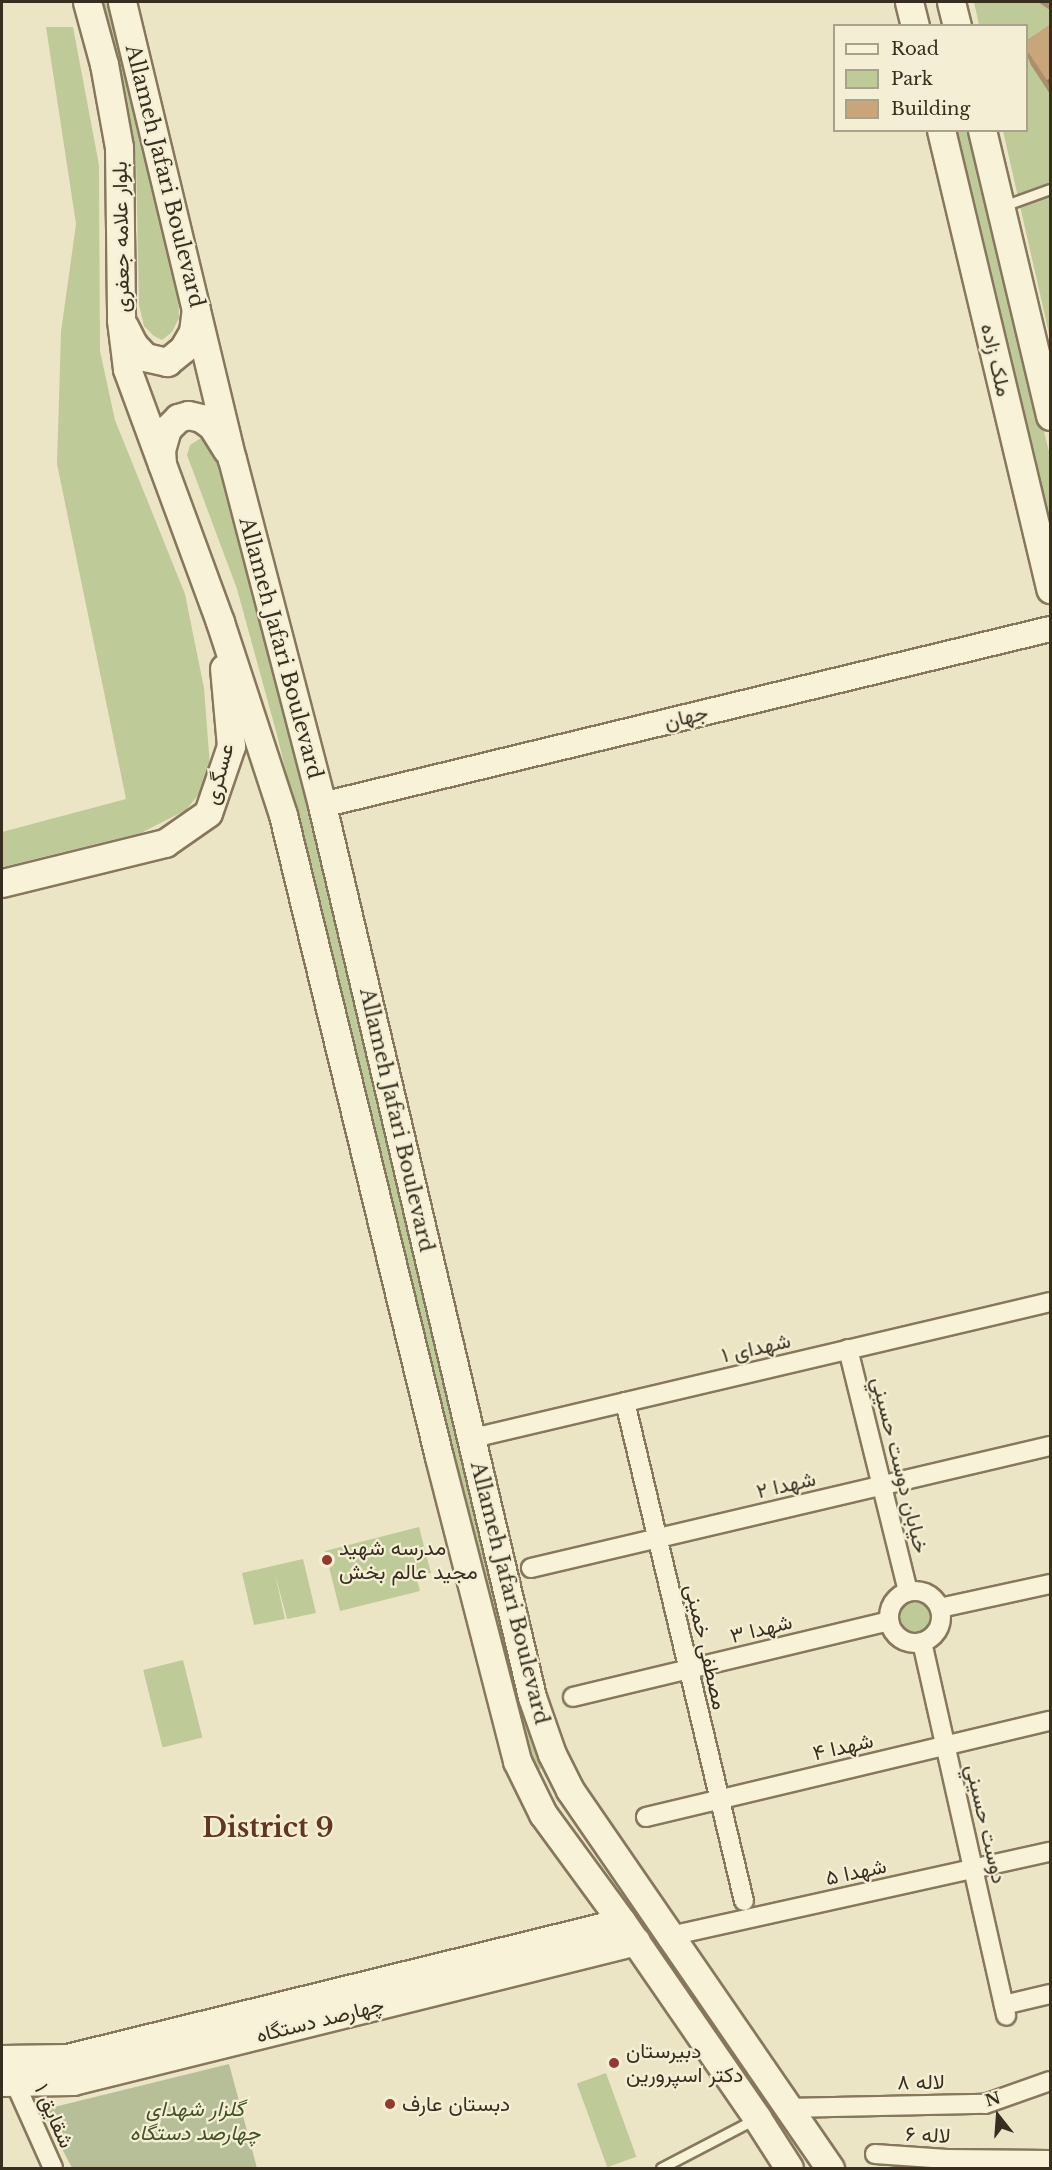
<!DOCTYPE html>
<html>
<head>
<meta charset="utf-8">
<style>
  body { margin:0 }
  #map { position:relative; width:1052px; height:2170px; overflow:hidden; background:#ece5c5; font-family:"Libre Baskerville",Vazirmatn,serif }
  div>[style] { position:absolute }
  .green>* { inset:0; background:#bfca99; transform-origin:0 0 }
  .round { border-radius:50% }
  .cemetery>* { inset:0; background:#b6bf98 }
  .roads { filter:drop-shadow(2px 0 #87775c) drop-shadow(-2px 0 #87775c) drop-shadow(0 2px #87775c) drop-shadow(0 -2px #87775c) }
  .service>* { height:9px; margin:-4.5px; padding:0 4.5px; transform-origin:4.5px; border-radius:4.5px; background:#f7f2d8 }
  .minor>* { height:18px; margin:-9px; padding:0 9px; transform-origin:9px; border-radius:9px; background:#f7f2d8 }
  .minor>.ring { margin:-9px; padding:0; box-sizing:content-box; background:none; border:18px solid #f7f2d8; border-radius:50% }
  .tertiary>* { height:24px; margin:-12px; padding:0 12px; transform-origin:12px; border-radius:12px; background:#f7f2d8 }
  .secondary>* { height:27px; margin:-13.5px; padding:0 13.5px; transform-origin:13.5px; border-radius:13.5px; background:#f7f2d8 }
  .wall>* { inset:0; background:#ad8e6b }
  .shaded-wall>* { inset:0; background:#8d7457 }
  .building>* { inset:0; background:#c9a57c }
  .dots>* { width:16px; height:16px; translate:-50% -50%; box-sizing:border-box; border:3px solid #f4efd4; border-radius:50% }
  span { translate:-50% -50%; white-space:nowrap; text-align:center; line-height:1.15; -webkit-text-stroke:4.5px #f4efd4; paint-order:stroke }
  .street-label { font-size:21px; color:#372e1f }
  .poi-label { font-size:21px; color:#372e1f }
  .left { translate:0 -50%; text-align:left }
  .park-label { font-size:21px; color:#435326; font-style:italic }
  .district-label { font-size:27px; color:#623620; font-weight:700 }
  .frame { position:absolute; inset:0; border:3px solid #372e1f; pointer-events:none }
  .legend { position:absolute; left:833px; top:24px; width:195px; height:108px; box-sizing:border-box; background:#f4efd4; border:2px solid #a8a28c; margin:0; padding:8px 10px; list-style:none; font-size:18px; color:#372e1f }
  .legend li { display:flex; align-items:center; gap:12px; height:30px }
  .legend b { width:30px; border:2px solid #a8a28c }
  .north { position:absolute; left:968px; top:2086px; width:60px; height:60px; -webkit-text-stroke:4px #f4efd4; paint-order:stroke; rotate:343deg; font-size:16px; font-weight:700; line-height:24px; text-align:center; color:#372e1f }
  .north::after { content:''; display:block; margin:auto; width:21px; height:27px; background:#372e1f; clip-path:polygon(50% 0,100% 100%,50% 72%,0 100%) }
</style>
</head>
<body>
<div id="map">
  <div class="green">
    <i style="clip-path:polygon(102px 2px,113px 2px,178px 282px,179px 318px,172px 332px,162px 340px,154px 336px,144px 326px,139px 305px,136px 158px)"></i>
    <i style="clip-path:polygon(974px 2px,1050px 2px,1050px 338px,1003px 131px,1026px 130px,1026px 26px,979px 25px)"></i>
    <i style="clip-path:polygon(46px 27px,73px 27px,99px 165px,100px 351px,115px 420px,185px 594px,204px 688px,211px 779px,186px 810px,141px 833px,2px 867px,2px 832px,126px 799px,57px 464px,61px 332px,76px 224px)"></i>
    <i style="clip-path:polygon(948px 131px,971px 131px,1050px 456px,1050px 537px)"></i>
    <i style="clip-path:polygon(201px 438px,208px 441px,225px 481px,288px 731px,544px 1767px,536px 1771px,510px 1691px,277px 735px,237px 589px,187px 455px,190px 445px)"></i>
    <i style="clip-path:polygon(419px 1527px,431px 1573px,416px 1576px,420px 1591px,340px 1611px,325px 1551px)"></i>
    <i style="clip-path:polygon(303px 1559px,316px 1613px,287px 1619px,275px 1574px,285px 1619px,254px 1625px,242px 1573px)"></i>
    <i class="round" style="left:892px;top:1593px;width:46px;height:46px"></i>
    <i style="left:183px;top:1660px;width:80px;height:41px;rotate:76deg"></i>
    <i style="left:606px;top:2073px;width:89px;height:31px;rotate:70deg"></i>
  </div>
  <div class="cemetery">
    <i style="clip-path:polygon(229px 2064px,257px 2168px,72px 2168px,42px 2110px)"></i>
  </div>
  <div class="roads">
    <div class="service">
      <i style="left:1003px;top:206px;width:50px;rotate:-19.9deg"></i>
      <i style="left:661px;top:2168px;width:106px;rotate:-27.5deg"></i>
    </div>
    <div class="minor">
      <i style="left:848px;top:1349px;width:250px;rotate:76.1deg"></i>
      <i style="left:625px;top:1402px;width:513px;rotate:76.59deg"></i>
      <i style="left:473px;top:1438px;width:593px;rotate:-13.26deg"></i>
      <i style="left:531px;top:1568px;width:533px;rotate:-13.23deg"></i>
      <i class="ring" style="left:889px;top:1591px;width:34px;height:34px"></i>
      <i style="left:940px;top:1608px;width:113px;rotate:-12.3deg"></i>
      <i style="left:922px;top:1642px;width:383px;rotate:77.3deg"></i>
      <i style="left:573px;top:1697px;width:325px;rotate:-13.5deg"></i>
      <i style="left:646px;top:1817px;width:415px;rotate:-13.4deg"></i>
      <i style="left:670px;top:1936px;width:389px;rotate:-12.5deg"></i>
      <i style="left:1004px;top:2005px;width:47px;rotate:-13.4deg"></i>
      <i style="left:11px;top:2074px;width:103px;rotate:65.9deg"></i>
      <i style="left:787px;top:2108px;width:198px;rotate:-1.2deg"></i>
      <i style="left:985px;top:2104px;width:69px;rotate:-19.5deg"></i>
      <i style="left:875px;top:2154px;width:72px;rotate:4deg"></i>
      <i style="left:947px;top:2159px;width:103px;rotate:0.6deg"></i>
    </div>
    <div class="tertiary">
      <i style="left:322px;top:805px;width:749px;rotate:-13.59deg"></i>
    </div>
    <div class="secondary">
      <i style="left:87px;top:2px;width:64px;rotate:74.7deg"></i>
      <i style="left:104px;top:64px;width:84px;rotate:79.8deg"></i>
      <i style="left:119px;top:147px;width:173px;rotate:89.3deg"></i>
      <i style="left:121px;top:320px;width:49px;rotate:83deg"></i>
      <i style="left:127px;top:369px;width:270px;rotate:69.8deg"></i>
      <i style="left:220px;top:622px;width:203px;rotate:71.9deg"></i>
      <i style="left:283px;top:815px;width:661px;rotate:76.34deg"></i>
      <i style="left:439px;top:1457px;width:314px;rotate:75.6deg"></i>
      <i style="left:517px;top:1761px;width:59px;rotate:63.9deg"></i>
      <i style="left:543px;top:1814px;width:134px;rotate:53.8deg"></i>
      <i style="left:622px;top:1922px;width:238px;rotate:55.4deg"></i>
      <i style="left:757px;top:2118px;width:59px;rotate:57.4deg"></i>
      <i style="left:122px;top:2px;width:470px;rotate:76.5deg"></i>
      <i style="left:232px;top:459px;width:358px;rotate:75.4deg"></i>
      <i style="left:322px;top:805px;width:916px;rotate:76.75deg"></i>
      <i style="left:532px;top:1697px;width:60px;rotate:70.7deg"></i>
      <i style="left:552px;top:1754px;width:40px;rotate:63.4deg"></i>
      <i style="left:570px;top:1790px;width:459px;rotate:55.5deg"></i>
      <i style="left:909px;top:2px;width:25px;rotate:76deg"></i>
      <i style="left:951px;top:2px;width:25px;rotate:76deg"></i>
      <i style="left:941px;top:130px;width:472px;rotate:76.6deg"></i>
      <i style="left:982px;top:130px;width:294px;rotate:76.6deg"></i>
      <i style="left:124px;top:326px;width:20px;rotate:63deg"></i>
      <i style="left:133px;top:344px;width:18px;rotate:47deg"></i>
      <i style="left:145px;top:357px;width:23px;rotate:13deg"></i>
      <i style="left:167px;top:362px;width:21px;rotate:-39deg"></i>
      <i style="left:183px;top:349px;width:20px;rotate:-60deg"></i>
      <i style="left:193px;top:332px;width:23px;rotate:-83deg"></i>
      <i style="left:162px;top:464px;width:14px;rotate:-94deg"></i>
      <i style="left:161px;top:450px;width:22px;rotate:-74deg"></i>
      <i style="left:167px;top:429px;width:16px;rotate:-45deg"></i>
      <i style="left:178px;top:418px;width:10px;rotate:-17deg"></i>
      <i style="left:188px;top:415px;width:13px;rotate:13deg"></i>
      <i style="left:201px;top:418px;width:14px;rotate:36deg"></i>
      <i style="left:212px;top:426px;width:28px;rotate:58deg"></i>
      <i style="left:2px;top:883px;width:168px;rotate:-13.8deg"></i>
      <i style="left:165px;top:843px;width:52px;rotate:-34.9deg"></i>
      <i style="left:208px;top:813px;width:71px;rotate:-71.1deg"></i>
      <i style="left:231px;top:746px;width:78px;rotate:-95.1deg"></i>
      <i style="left:2px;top:2059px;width:65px;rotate:-0.9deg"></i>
      <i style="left:67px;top:2058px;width:571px;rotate:-13.77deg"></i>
      <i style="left:2px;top:2082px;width:71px;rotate:-0.8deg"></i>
      <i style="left:73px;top:2081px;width:580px;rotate:-13.96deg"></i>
    </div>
  </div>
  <div class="wall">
    <i style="clip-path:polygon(1038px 2px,1050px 2px,1050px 10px)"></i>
    <i style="clip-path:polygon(1050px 25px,1050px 94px,1031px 65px,1026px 53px,1026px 41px)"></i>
  </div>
  <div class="shaded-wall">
    <i style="clip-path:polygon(1050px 78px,1050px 88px,1047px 80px)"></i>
  </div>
  <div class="building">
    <i style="clip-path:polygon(1050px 25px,1050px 78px,1047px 80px,1026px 49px,1026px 41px)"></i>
  </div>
  <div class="dots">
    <i style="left:327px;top:1560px;background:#93392e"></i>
    <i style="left:614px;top:2063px;background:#93392e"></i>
    <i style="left:390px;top:2104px;background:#93392e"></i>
  </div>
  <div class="street-label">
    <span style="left:165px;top:176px;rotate:76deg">Allameh Jafari Boulevard</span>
    <span style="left:121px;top:237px;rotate:-91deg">بلوار علامه جعفری</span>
    <span style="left:996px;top:360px;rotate:77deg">ملک زاده</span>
    <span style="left:281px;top:648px;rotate:75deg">Allameh Jafari Boulevard</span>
    <span style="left:686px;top:717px;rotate:-14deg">جهان</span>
    <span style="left:219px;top:774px;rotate:-75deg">عسگری</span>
    <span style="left:397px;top:1120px;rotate:77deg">Allameh Jafari Boulevard</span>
    <span style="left:756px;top:1348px;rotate:-13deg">شهدای ۱</span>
    <span style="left:900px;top:1465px;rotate:76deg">خیابان دوست حسيني</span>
    <span style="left:786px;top:1485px;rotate:-13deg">شهدا ۲</span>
    <span style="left:510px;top:1593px;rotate:76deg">Allameh Jafari Boulevard</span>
    <span style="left:761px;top:1629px;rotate:-14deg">شهدا ۳</span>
    <span style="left:706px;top:1647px;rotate:77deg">مصطفی خمینی</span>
    <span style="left:843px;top:1747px;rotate:-13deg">شهدا ۴</span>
    <span style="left:986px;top:1824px;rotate:77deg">دوست حسيني</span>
    <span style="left:856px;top:1872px;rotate:-12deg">شهدا ۵</span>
    <span style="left:320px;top:2020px;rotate:-14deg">چهارصد دستگاه</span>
    <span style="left:921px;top:2082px">لاله ۸</span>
    <span style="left:54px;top:2116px;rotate:66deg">شقایق ۱</span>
    <span style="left:928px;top:2135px;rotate:3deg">لاله ۶</span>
  </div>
  <div class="poi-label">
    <span class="left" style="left:339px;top:1560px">مدرسه شهید<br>مجید عالم بخش</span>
    <span class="left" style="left:626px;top:2063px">دبیرستان<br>دکتر اسپرورین</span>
    <span class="left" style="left:402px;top:2104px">دبستان عارف</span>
  </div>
  <div class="park-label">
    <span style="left:195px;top:2121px">گلزار شهدای<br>چهارصد دستگاه</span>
  </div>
  <div class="district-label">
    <span style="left:268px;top:1828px">District 9</span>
  </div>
  <div class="frame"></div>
  <ul class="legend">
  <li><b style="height:8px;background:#f7f2d8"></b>Road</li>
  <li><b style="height:16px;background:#bfca99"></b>Park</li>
  <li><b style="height:16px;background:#c9a57c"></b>Building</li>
  </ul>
  <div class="north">N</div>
</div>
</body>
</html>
